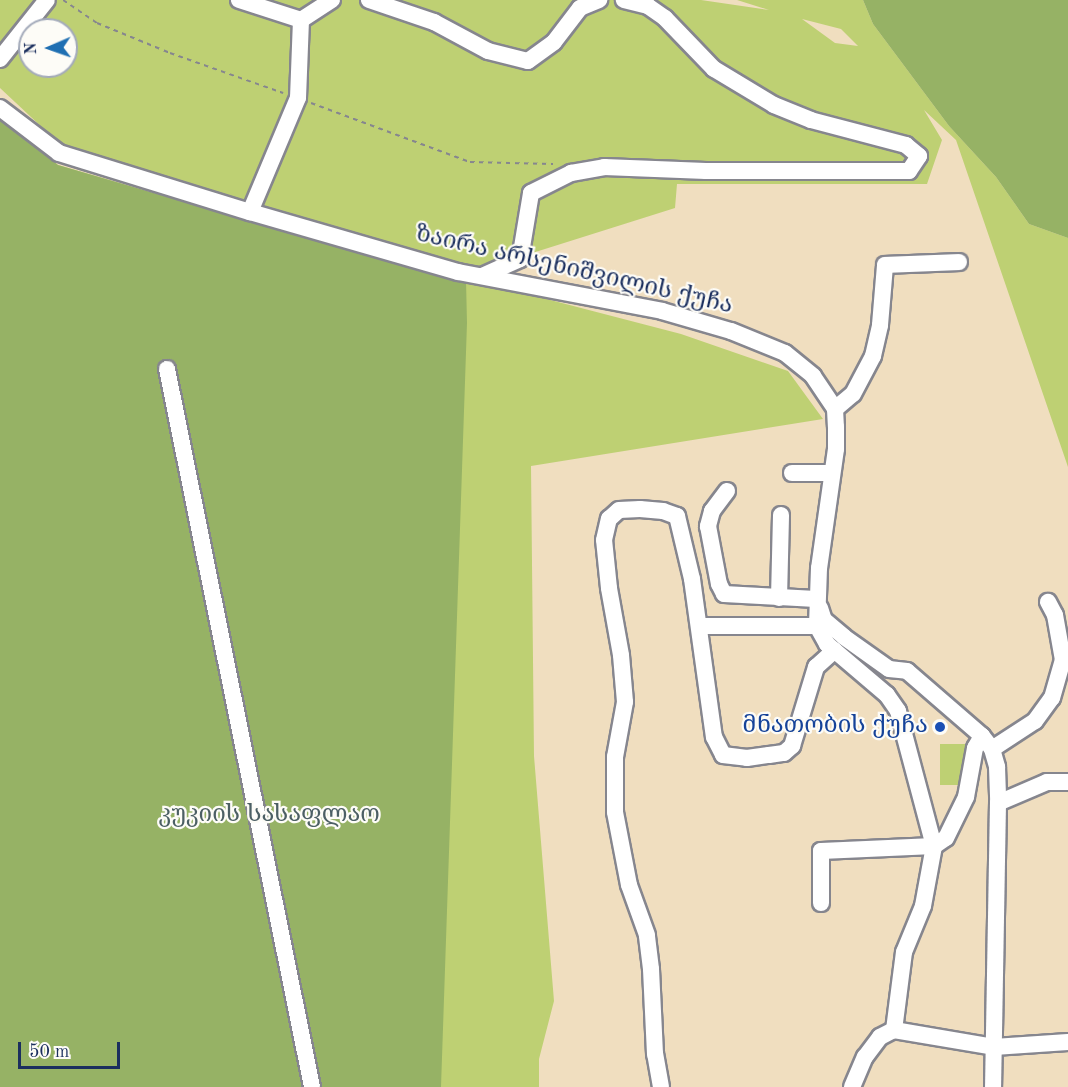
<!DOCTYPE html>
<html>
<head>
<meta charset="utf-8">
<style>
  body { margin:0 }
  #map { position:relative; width:1068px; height:1087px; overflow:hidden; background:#f0debf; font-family:"Old Standard TT","Noto Serif Georgian",serif }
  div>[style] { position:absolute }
  .green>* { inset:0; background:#bed073; transform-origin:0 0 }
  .forest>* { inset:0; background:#96b265 }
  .path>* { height:2px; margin-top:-1px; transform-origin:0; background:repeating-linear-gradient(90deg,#86868e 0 4.5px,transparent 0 9px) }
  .roads { filter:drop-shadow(2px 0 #86868e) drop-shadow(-2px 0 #86868e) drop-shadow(0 2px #86868e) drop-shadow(0 -2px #86868e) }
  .minor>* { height:16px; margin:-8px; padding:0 8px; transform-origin:8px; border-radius:8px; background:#fff }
  .dots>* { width:16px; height:16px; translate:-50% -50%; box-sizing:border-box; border:3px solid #fdfcf7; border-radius:50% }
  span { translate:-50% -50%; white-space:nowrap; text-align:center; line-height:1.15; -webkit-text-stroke:4.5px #fdfcf7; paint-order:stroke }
  .street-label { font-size:24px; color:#1b2f5e }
  .transit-label { font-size:24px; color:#164399 }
  .right { translate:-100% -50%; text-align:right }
  .park-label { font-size:24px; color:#4c5f64 }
  .north { position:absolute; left:18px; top:18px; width:60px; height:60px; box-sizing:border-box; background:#fdfcf7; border:2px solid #a3aaba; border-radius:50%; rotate:268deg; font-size:16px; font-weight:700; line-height:24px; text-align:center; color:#1b2f5e }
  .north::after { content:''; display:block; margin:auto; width:21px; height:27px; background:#1f6fb2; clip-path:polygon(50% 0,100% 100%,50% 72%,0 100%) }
  .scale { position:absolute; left:18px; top:1042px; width:102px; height:27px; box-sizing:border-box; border:3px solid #1b2f5e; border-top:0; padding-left:8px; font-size:18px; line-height:21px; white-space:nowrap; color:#1b2f5e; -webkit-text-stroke:4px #fdfcf7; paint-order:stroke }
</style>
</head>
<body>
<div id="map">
  <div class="green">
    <i style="clip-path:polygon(evenodd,0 0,701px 0,769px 10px,737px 0,863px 0,873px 24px,949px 126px,996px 177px,1029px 224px,1068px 238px,1068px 467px,956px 140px,924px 110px,942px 140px,927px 184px,677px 184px,675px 208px,472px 272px,62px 146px,0 88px,0 0,802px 19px,841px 29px,858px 46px,835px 43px,802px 19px,0 0,30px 30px,66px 30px,66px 66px,30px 66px,30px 30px)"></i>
    <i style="clip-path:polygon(0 118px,58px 165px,266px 226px,681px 334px,788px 371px,823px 419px,531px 466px,534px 756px,554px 1001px,539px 1059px,539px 1087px,0 1087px)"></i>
    <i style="left:940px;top:744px;width:26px;height:41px"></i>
  </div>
  <div class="forest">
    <i style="clip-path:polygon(863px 0,1068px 0,1068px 238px,1029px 224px,996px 177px,949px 126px,873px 24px)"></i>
    <i style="clip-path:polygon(0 118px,58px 165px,266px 226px,466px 280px,467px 323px,441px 1087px,0 1087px)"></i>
  </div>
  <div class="path">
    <i style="left:63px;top:0;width:41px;rotate:34.1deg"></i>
    <i style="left:97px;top:23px;width:79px;rotate:22.3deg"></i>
    <i style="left:170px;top:53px;width:120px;rotate:19.5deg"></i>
    <i style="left:311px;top:103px;width:170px;rotate:20.4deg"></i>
    <i style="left:470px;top:162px;width:83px;rotate:1.4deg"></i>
  </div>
  <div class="roads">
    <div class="minor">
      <i style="left:239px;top:0;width:65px;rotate:17.9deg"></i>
      <i style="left:369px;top:0;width:69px;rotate:18.7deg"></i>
      <i style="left:434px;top:22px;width:61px;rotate:28.2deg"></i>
      <i style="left:488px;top:51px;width:41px;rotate:14deg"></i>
      <i style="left:528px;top:61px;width:32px;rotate:-36deg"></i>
      <i style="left:554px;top:42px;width:43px;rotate:-52.6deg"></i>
      <i style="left:580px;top:8px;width:21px;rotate:-23deg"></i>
      <i style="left:0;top:59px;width:75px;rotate:-51.5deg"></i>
      <i style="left:0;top:108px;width:74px;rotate:37.3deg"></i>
      <i style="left:59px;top:153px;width:200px;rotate:17.2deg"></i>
      <i style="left:250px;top:212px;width:216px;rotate:16.1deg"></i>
      <i style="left:458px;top:272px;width:208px;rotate:10.8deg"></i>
      <i style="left:662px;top:311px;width:72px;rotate:16.2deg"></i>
      <i style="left:731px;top:331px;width:58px;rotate:22.2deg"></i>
      <i style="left:785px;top:353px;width:36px;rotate:39deg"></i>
      <i style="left:813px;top:376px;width:40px;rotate:56deg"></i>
      <i style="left:835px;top:409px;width:18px;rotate:87deg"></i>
      <i style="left:836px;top:427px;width:22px;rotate:90deg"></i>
      <i style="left:836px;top:449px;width:120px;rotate:98.1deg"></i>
      <i style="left:819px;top:568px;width:58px;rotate:92deg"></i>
      <i style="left:817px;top:626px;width:21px;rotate:61deg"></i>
      <i style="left:827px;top:644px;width:79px;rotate:40.4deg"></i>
      <i style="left:887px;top:695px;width:19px;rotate:55deg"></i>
      <i style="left:898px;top:711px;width:140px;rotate:75.1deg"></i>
      <i style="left:934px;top:846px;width:61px;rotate:100.4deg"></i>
      <i style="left:923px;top:906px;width:50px;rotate:112.4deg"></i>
      <i style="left:904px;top:952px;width:79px;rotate:97.3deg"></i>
      <i style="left:250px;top:212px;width:124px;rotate:-67.2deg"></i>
      <i style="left:298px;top:98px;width:78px;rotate:-87.8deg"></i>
      <i style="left:301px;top:20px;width:37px;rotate:-33deg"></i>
      <i style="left:482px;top:276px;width:42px;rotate:-24.1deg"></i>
      <i style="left:520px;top:259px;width:67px;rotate:-80.5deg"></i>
      <i style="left:531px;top:193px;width:45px;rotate:-26.6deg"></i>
      <i style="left:571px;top:173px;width:34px;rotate:-10deg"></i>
      <i style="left:604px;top:167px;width:102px;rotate:2.2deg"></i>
      <i style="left:706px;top:171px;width:203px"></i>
      <i style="left:909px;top:171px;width:18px;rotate:-56deg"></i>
      <i style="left:919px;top:156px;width:17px;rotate:-140deg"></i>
      <i style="left:906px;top:145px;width:98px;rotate:-165.3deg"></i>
      <i style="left:811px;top:120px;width:40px;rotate:-158deg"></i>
      <i style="left:774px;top:105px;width:70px;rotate:-149deg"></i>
      <i style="left:714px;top:69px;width:71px;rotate:-133.9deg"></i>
      <i style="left:665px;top:18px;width:21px;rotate:-145deg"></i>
      <i style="left:648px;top:6px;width:25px;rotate:-166deg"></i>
      <i style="left:167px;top:369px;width:732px;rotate:78.58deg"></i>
      <i style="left:835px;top:409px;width:23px;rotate:-40deg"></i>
      <i style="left:853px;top:394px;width:43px;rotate:-62.2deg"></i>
      <i style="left:873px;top:356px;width:32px;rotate:-77deg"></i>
      <i style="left:880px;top:325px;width:60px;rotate:-85.2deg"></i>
      <i style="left:885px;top:265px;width:74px;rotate:-2.3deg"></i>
      <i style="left:792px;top:473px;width:40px"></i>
      <i style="left:727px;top:491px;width:25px;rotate:127deg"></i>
      <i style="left:712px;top:511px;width:16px;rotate:105deg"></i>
      <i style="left:708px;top:526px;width:59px;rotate:79.3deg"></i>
      <i style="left:719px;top:584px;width:11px;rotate:63deg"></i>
      <i style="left:724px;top:594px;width:92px;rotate:3.1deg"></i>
      <i style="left:779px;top:598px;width:83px;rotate:-88.6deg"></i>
      <i style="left:820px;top:608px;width:13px;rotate:72deg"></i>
      <i style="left:824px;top:620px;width:26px;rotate:40deg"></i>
      <i style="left:844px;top:637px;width:55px;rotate:35.4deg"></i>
      <i style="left:889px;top:669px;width:18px;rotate:6deg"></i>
      <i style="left:907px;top:671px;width:99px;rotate:40.9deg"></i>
      <i style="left:982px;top:736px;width:16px;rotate:52deg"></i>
      <i style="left:992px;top:749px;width:19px;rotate:74deg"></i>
      <i style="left:997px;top:767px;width:36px;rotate:88deg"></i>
      <i style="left:998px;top:803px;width:284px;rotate:91deg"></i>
      <i style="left:700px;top:626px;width:117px"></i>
      <i style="left:992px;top:749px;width:51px;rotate:-33.1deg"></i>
      <i style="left:1035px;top:721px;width:29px;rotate:-54deg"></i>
      <i style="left:1052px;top:698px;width:40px;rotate:-74deg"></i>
      <i style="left:1063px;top:660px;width:46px;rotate:-100.1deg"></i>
      <i style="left:1055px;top:615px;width:15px;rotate:-118deg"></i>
      <i style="left:998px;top:803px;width:53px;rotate:-23.2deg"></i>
      <i style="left:1047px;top:782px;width:21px"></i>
      <i style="left:821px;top:903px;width:52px;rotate:-90deg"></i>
      <i style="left:821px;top:851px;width:113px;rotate:-2.5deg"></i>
      <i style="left:934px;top:846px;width:14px;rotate:-34deg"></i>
      <i style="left:946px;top:838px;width:46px;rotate:-64deg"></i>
      <i style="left:966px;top:797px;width:50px;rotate:-79.6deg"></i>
      <i style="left:975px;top:748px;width:14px;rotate:-60deg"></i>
      <i style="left:894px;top:1030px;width:101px;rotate:9.6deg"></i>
      <i style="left:994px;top:1047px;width:74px;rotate:-3.9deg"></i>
      <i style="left:661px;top:1087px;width:34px;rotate:-100deg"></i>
      <i style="left:655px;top:1054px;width:85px;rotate:-92.7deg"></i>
      <i style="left:651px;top:969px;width:34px;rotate:-97deg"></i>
      <i style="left:647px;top:935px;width:53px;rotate:-109.8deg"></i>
      <i style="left:629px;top:885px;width:74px;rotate:-100.9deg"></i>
      <i style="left:615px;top:812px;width:55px;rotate:-90deg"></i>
      <i style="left:615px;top:757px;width:56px;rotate:-79.7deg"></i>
      <i style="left:625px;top:702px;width:47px;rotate:-94.9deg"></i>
      <i style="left:621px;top:655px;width:68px;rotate:-100.2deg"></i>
      <i style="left:609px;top:588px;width:48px;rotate:-95.9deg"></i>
      <i style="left:604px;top:540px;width:22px;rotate:-77deg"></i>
      <i style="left:609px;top:519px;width:13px;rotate:-42deg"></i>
      <i style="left:619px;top:510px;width:21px;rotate:-3deg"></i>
      <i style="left:640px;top:509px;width:23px;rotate:5deg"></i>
      <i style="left:663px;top:511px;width:15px;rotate:20deg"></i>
      <i style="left:677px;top:516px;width:65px;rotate:76.6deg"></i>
      <i style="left:692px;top:579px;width:160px;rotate:82.1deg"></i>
      <i style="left:714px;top:737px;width:20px;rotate:63deg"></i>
      <i style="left:723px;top:755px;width:24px;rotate:7deg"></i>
      <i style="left:747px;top:758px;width:22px;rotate:-8deg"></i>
      <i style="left:769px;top:755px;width:15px;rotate:-8deg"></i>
      <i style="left:784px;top:753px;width:11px;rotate:-41deg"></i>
      <i style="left:792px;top:746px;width:83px;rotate:-73.1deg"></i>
      <i style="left:816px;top:667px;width:25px;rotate:-42deg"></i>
      <i style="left:852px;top:1087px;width:33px;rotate:-67deg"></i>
      <i style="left:865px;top:1057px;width:25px;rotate:-53deg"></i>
      <i style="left:880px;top:1037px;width:16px;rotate:-27deg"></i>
    </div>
  </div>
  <div class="dots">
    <i style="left:940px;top:727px;background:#1a4fb4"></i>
  </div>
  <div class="street-label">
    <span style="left:574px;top:271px;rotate:13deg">ზაირა არსენიშვილის ქუჩა</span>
  </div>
  <div class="transit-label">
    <span class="right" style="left:928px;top:727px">მნათობის ქუჩა</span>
  </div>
  <div class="park-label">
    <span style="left:269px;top:816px">კუკიის სასაფლაო</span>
  </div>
  <div class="north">N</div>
  <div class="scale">50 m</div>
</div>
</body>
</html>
